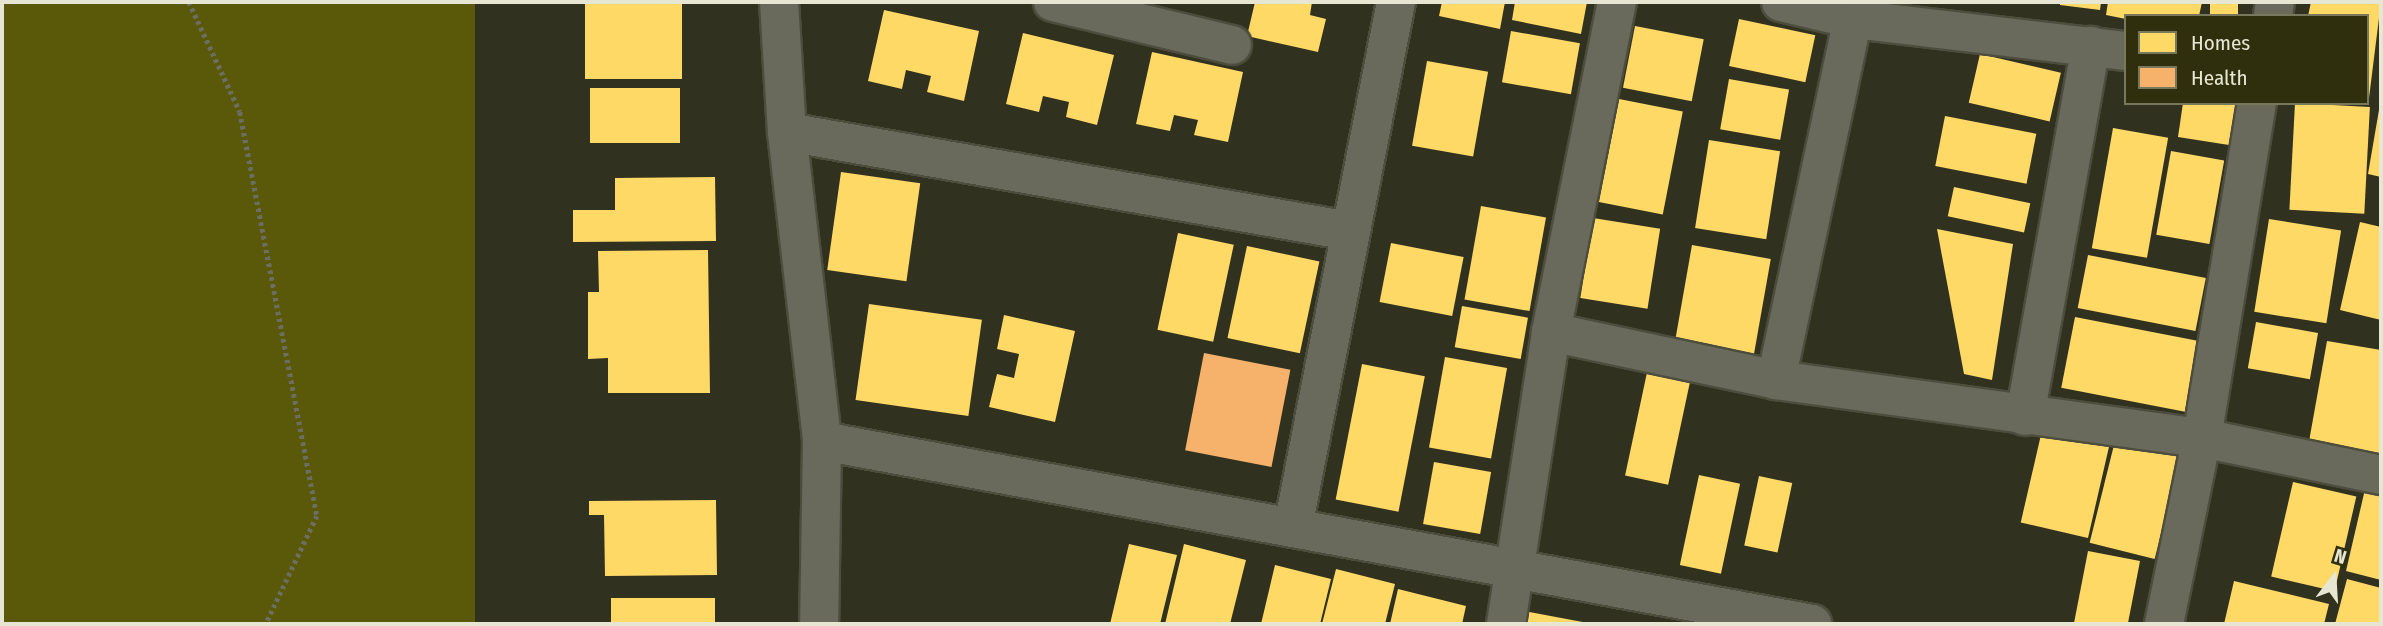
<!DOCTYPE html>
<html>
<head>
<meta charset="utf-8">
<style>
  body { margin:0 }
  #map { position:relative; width:2383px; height:626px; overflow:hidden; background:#313120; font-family:"Fira Sans Condensed",sans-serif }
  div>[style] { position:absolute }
  .green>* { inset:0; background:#5a5809; transform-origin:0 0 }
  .homes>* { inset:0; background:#ffd966; transform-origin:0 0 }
  .health>* { inset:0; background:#f6b26b; transform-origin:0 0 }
  .path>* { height:4.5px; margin-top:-2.25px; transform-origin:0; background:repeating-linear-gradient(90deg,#6d6e61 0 3.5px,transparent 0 7px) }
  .roads { filter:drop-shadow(2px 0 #4d4d3e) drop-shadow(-2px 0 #4d4d3e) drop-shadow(0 2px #4d4d3e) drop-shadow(0 -2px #4d4d3e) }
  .minor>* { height:38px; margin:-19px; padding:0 19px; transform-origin:19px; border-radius:19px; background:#6a6a5c }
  span { translate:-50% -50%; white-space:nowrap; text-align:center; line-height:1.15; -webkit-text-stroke:7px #2f2e0d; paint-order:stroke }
  .frame { position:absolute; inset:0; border:4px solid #e6e6d3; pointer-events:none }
  .legend { position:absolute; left:2124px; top:14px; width:245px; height:91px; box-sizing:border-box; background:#2f2e0d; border:2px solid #78785c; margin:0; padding:9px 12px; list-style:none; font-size:21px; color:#e6e6d3 }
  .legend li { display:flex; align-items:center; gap:14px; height:35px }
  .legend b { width:35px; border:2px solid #78785c }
  .north { position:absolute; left:2299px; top:542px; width:70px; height:70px; -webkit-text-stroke:5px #2f2e0d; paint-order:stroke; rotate:17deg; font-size:19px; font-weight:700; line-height:28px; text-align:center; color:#e6e6d3 }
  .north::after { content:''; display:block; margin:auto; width:24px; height:32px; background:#e6e6d3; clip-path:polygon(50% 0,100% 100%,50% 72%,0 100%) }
</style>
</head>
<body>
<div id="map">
  <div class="green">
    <i style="left:2px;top:2px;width:473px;height:622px"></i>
  </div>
  <div class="homes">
    <i style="left:585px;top:2px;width:97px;height:77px"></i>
    <i style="clip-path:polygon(1255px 2px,1312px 2px,1310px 15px,1326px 19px,1318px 52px,1247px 36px)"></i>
    <i style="clip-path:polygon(1442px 2px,1505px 2px,1500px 29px,1439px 16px)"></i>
    <i style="clip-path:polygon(1515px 2px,1587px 2px,1581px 34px,1512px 20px)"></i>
    <i style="clip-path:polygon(2060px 2px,2101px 2px,2100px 10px,2060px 5px)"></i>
    <i style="clip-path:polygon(2108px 2px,2202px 2px,2199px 16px,2126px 19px,2106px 15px)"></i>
    <i style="left:2210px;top:2px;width:28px;height:14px"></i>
    <i style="clip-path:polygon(2311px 2px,2381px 2px,2369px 98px,2367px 16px,2308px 16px)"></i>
    <i style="clip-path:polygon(884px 10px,979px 31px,964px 101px,927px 92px,931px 76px,906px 70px,902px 89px,868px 81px)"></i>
    <i style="left:1739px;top:19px;width:78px;height:48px;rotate:12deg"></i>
    <i style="left:1635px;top:26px;width:70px;height:63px;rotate:11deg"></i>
    <i style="left:1511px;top:31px;width:70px;height:52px;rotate:10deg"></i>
    <i style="clip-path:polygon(1023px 33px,1114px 55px,1097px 125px,1066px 117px,1069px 102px,1043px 96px,1039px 112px,1006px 104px)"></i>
    <i style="clip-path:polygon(1152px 52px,1243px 72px,1228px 142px,1194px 135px,1198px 120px,1174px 115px,1170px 131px,1136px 124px)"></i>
    <i style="left:1980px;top:54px;width:83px;height:50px;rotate:13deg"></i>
    <i style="left:1427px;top:61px;width:62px;height:86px;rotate:10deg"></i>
    <i style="left:1729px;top:79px;width:61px;height:51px;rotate:10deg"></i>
    <i style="left:590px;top:88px;width:90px;height:55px"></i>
    <i style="left:1619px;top:99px;width:65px;height:105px;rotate:11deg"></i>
    <i style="clip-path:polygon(2183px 103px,2236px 103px,2229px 145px,2178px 137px)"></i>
    <i style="left:2295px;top:103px;width:75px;height:107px;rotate:3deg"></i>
    <i style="clip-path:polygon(2380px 104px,2381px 104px,2381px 177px,2368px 174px)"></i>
    <i style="left:1945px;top:116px;width:93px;height:51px;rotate:11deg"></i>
    <i style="left:2113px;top:128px;width:56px;height:122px;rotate:10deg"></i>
    <i style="left:1709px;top:140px;width:72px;height:89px;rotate:9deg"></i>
    <i style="left:2171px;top:151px;width:54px;height:85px;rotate:10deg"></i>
    <i style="left:841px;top:172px;width:80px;height:99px;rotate:8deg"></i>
    <i style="clip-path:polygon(715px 177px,716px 241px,573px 242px,573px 210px,615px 210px,615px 178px)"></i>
    <i style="left:1954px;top:187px;width:78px;height:30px;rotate:12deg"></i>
    <i style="left:1481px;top:206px;width:66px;height:95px;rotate:10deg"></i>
    <i style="left:1593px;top:218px;width:68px;height:81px;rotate:9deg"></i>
    <i style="left:2269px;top:219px;width:73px;height:94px;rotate:9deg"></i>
    <i style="clip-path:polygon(2360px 222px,2381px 227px,2381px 320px,2340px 310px)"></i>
    <i style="clip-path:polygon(1937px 229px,2013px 244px,1992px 380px,1964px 374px)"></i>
    <i style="left:1178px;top:233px;width:57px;height:99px;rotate:12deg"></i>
    <i style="left:1391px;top:243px;width:74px;height:60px;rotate:11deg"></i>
    <i style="left:1692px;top:245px;width:80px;height:101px;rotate:10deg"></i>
    <i style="left:1247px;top:246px;width:74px;height:94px;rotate:12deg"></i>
    <i style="clip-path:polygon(708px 250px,710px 393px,608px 393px,608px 358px,588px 359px,588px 292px,599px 292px,598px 251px)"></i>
    <i style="left:2088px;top:255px;width:120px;height:54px;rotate:11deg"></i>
    <i style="left:869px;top:304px;width:114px;height:97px;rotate:8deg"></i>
    <i style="left:1462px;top:306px;width:67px;height:42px;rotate:10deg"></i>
    <i style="clip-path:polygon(1004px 315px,1075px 331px,1055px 422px,989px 407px,997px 374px,1014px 378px,1019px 354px,997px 349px)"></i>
    <i style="left:2075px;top:317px;width:126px;height:72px;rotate:11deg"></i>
    <i style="left:2256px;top:322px;width:63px;height:47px;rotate:10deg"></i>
    <i style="clip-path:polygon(2327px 341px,2381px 350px,2381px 460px,2308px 447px)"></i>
    <i style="left:1445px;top:357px;width:63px;height:92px;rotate:10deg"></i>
    <i style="left:1649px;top:363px;width:44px;height:115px;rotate:12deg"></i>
    <i style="left:1362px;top:364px;width:64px;height:138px;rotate:11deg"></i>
    <i style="left:2043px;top:426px;width:69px;height:99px;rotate:13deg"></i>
    <i style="left:2116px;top:437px;width:67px;height:109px;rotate:14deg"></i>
    <i style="left:1434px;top:462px;width:58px;height:63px;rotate:10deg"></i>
    <i style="left:1699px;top:475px;width:42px;height:92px;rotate:12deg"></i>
    <i style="left:1759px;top:476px;width:34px;height:71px;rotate:12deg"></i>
    <i style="left:2293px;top:482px;width:65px;height:97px;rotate:13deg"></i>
    <i style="clip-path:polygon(2366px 485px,2381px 488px,2381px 580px,2346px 571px)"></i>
    <i style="clip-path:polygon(716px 500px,717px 575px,605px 576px,604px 515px,589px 515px,589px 501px)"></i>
    <i style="clip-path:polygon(1129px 544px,1177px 555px,1160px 624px,1110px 624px)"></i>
    <i style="clip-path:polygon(1184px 544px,1246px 560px,1230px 624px,1165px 624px)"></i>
    <i style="left:2088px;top:551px;width:53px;height:73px;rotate:11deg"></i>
    <i style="clip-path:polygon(1275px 565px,1331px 579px,1320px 624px,1261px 624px)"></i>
    <i style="clip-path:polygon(1336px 569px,1395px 584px,1385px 624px,1322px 624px)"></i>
    <i style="clip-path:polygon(2347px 579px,2381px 588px,2381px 624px,2335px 624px)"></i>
    <i style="clip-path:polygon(2234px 581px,2329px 604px,2324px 624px,2224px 624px)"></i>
    <i style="clip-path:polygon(1398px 589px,1466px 606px,1462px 624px,1390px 624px)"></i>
    <i style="left:715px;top:598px;width:26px;height:104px;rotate:90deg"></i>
    <i style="clip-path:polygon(1524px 611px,1588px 623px,1588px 624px,1521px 624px)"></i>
  </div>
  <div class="health">
    <i style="left:1204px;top:353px;width:88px;height:99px;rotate:11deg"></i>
  </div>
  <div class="path">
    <i style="left:189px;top:2px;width:121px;rotate:65.1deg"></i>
    <i style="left:240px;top:112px;width:411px;rotate:79.2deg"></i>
    <i style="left:317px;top:516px;width:119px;rotate:115.3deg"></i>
  </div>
  <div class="roads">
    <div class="minor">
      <i style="left:779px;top:2px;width:130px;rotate:86.5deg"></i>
      <i style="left:787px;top:132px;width:311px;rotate:83.5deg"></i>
      <i style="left:822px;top:441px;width:183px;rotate:90.9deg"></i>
      <i style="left:1053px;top:2px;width:184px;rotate:13.5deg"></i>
      <i style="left:1781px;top:2px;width:74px;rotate:13.3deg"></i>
      <i style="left:1853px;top:19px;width:275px;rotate:6.7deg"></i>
      <i style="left:2273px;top:16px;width:14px;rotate:-82deg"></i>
      <i style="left:787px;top:132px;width:571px;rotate:9.99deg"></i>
      <i style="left:1551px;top:332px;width:230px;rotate:12deg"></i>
      <i style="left:1776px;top:380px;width:430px;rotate:7.8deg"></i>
      <i style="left:2202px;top:438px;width:183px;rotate:11.7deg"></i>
      <i style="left:1776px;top:380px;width:369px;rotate:-78deg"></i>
      <i style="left:2025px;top:416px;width:376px;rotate:-79.9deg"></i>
      <i style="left:822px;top:441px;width:1007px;rotate:10.47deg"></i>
      <i style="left:1293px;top:527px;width:535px;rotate:-78.9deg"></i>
      <i style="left:1506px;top:624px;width:295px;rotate:-81.2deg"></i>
      <i style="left:1551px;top:332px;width:337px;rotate:-78.7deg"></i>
      <i style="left:2164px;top:624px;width:190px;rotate:-78.5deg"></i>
      <i style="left:2202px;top:438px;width:339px;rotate:-80.7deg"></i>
    </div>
  </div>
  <div class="frame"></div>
  <ul class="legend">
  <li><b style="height:19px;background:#ffd966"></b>Homes</li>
  <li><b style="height:19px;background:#f6b26b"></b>Health</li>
  </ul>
  <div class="north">N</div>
</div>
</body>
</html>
